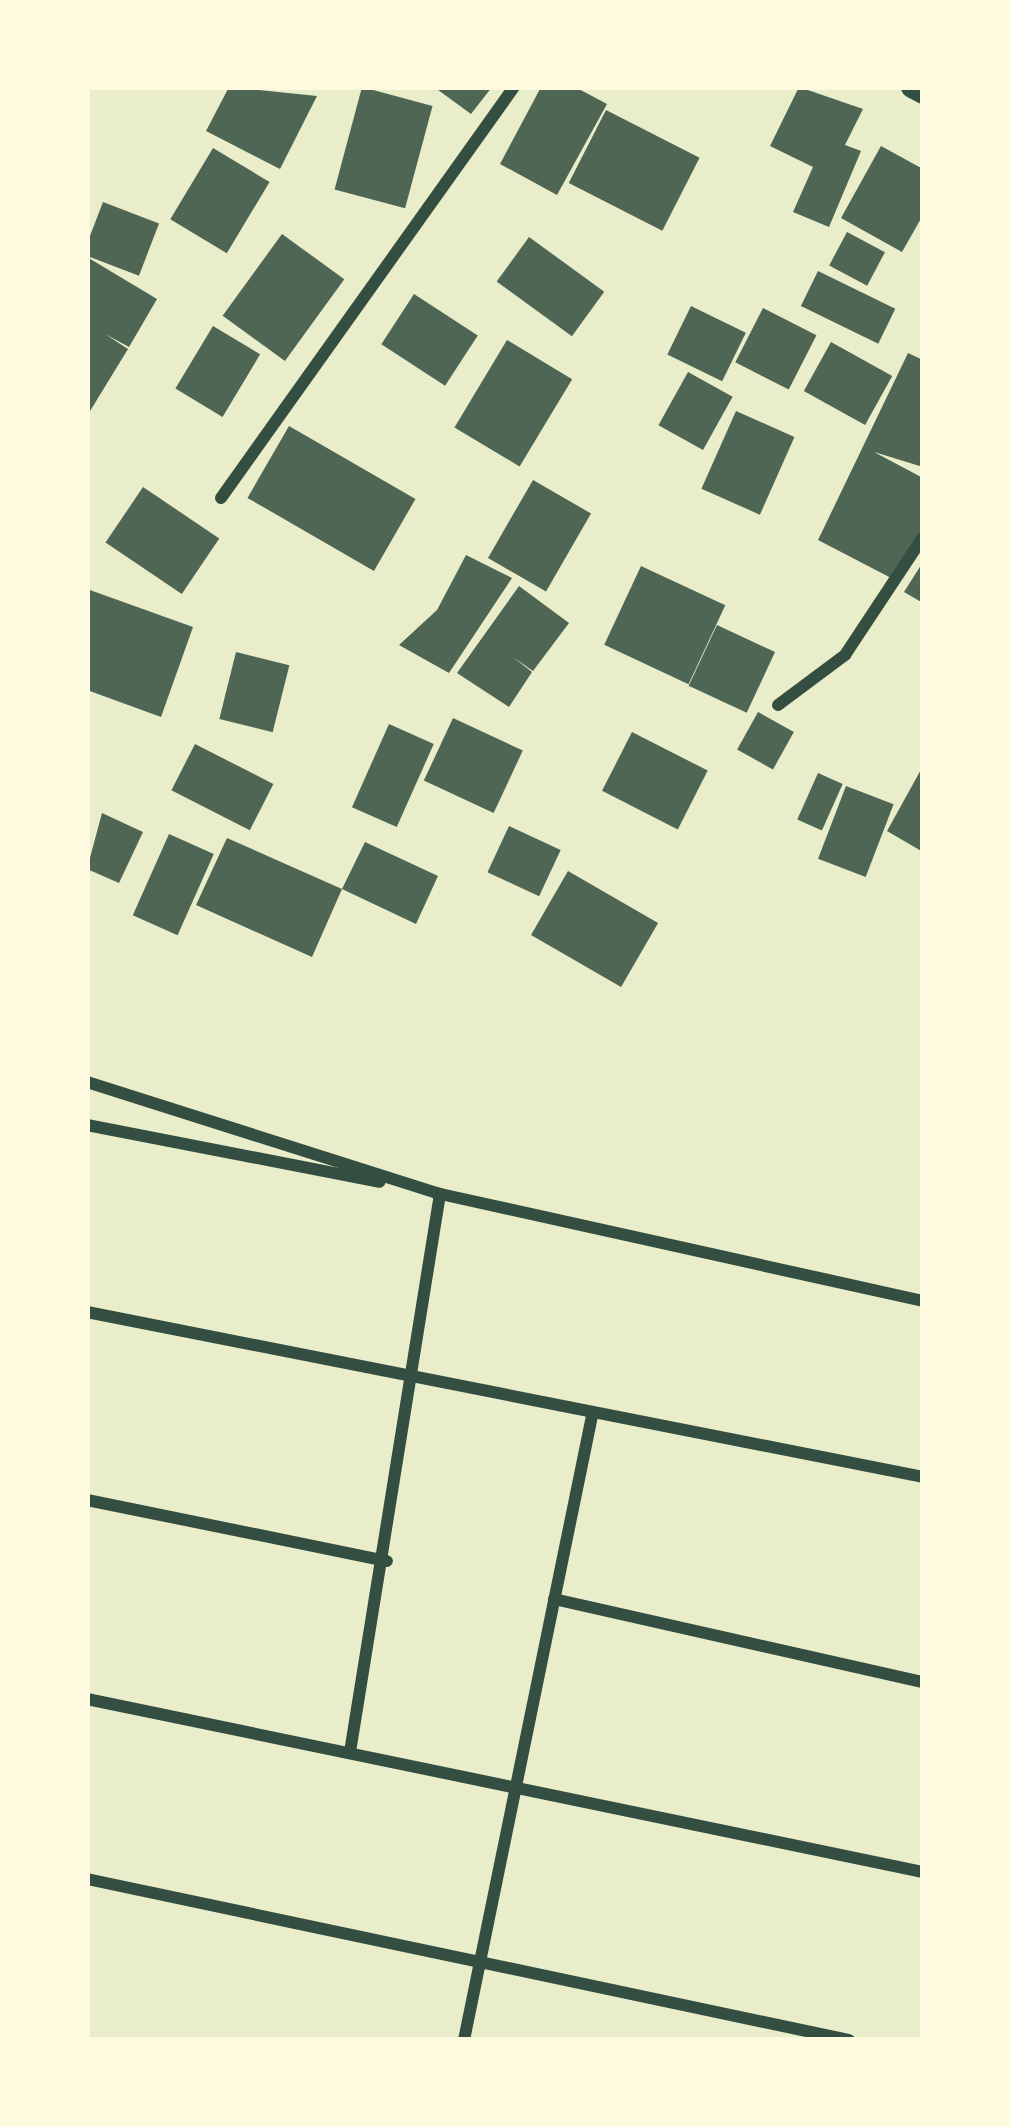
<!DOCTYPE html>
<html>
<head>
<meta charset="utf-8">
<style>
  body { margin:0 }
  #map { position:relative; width:1010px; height:2127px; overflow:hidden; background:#e9edc9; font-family:"Sofia Sans Condensed",sans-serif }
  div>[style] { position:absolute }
  .building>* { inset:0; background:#4f6655; transform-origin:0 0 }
  .minor>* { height:12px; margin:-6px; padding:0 6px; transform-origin:6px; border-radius:6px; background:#344e41 }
  .tertiary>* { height:21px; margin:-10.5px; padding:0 10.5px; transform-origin:10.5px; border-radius:10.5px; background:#344e41 }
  span { translate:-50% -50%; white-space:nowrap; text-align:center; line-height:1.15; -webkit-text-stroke:10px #fefae0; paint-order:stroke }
  .frame { position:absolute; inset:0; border:90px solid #fefae0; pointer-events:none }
</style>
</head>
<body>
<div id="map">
  <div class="building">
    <i style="clip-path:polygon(229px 87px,317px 96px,280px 169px,206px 131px)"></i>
    <i style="left:362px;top:87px;width:73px;height:106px;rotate:15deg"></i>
    <i style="clip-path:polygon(434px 87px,492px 87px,471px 114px)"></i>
    <i style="clip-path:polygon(541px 87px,575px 87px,607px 104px,557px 195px,500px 164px)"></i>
    <i style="clip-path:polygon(799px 87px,863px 109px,845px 145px,861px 151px,829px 227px,793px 212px,813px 167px,770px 146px)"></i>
    <i style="left:606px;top:110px;width:105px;height:82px;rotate:27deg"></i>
    <i style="clip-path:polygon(881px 146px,923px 169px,923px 215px,902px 252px,841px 218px)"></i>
    <i style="left:213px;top:148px;width:66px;height:83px;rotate:31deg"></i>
    <i style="left:103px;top:202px;width:60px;height:56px;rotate:21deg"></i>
    <i style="left:847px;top:232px;width:43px;height:38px;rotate:28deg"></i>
    <i style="left:282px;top:234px;width:77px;height:101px;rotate:36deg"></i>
    <i style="left:529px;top:237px;width:93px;height:55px;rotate:36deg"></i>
    <i style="clip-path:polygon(87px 257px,157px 299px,129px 347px,105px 334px,128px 349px,87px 416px)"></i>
    <i style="left:818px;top:271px;width:86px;height:39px;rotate:26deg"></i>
    <i style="left:414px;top:294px;width:76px;height:60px;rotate:33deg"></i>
    <i style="left:691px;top:306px;width:61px;height:54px;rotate:26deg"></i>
    <i style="left:763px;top:308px;width:60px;height:61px;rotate:27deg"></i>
    <i style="left:213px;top:326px;width:55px;height:73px;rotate:31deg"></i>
    <i style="left:507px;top:340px;width:76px;height:102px;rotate:31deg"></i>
    <i style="left:831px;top:342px;width:70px;height:56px;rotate:29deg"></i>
    <i style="clip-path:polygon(908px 353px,923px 360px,923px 467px,874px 452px,923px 478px,923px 526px,895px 580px,818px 540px)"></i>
    <i style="left:688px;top:372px;width:51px;height:61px;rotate:29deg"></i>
    <i style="left:736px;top:411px;width:64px;height:85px;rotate:24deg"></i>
    <i style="left:289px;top:426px;width:146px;height:83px;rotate:30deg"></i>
    <i style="left:533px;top:480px;width:67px;height:90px;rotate:30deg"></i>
    <i style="left:143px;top:487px;width:92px;height:67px;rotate:34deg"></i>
    <i style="clip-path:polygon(466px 555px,512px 578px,449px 673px,399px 645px,437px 610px)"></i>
    <i style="clip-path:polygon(923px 562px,923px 603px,904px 592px)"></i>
    <i style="left:641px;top:566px;width:93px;height:87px;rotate:25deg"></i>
    <i style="clip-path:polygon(519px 586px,569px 623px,533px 671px,513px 657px,532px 672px,509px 707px,457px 673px)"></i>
    <i style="clip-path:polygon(87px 589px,193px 627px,161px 717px,87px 690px)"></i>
    <i style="left:717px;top:625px;width:64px;height:67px;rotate:25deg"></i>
    <i style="left:236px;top:652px;width:55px;height:69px;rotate:14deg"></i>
    <i style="left:758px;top:712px;width:41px;height:43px;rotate:29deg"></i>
    <i style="left:453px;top:718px;width:77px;height:69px;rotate:25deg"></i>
    <i style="left:389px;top:724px;width:49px;height:91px;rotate:24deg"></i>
    <i style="left:632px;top:732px;width:85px;height:66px;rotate:27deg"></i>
    <i style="left:195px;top:744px;width:88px;height:52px;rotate:27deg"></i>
    <i style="clip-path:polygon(923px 766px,923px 852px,887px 831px)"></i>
    <i style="left:818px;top:773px;width:27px;height:51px;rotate:24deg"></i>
    <i style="left:846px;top:786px;width:51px;height:78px;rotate:21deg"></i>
    <i style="clip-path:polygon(102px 813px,143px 832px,119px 883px,87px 869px)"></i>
    <i style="left:509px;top:826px;width:57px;height:51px;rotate:25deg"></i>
    <i style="left:169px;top:834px;width:49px;height:89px;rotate:24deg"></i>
    <i style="clip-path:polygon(227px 838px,342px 889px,365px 842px,438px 876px,416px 924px,342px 889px,312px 957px,196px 905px)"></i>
    <i style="left:568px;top:871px;width:104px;height:74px;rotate:30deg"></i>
  </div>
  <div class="minor">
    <i style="left:221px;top:498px;width:505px;rotate:-54.52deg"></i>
    <i style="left:778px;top:705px;width:84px;rotate:-36.7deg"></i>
    <i style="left:845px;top:655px;width:141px;rotate:-56.5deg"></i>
    <i style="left:87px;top:1082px;width:370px;rotate:17.6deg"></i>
    <i style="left:440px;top:1194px;width:565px;rotate:99.16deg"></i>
    <i style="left:87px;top:1125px;width:298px;rotate:11deg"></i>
    <i style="left:436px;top:1193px;width:499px;rotate:12.5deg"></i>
    <i style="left:87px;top:1312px;width:852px;rotate:11.16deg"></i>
    <i style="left:87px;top:1500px;width:306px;rotate:11.5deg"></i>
    <i style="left:554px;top:1599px;width:378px;rotate:12.7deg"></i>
    <i style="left:87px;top:1699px;width:854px;rotate:11.69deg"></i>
    <i style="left:87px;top:1879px;width:779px;rotate:11.93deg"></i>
    <i style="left:464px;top:2040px;width:637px;rotate:-78.41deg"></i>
  </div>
  <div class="tertiary">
    <i style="left:911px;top:87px;width:13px;rotate:27deg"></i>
  </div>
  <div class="frame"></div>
</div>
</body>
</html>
